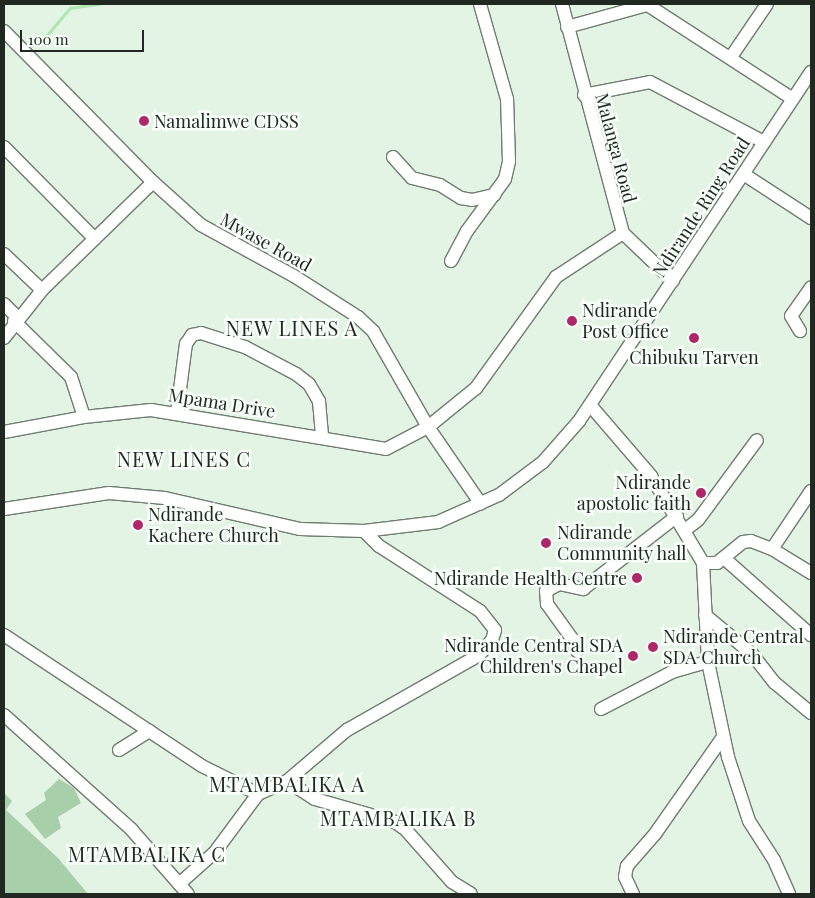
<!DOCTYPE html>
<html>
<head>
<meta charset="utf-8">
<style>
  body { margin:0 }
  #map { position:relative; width:815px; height:898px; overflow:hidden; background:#e4f4e4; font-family:"Playfair Display",serif }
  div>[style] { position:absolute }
  .green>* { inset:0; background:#a7cfa9 }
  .stream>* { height:2.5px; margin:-1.25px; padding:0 1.25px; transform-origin:1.25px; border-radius:1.25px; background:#afe6b2 }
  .roads { filter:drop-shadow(1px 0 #6e7d6f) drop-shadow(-1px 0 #6e7d6f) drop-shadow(0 1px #6e7d6f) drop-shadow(0 -1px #6e7d6f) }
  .minor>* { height:12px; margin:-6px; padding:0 6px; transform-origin:6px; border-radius:6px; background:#fff }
  .dots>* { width:14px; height:14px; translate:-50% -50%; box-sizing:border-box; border:2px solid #f8fef8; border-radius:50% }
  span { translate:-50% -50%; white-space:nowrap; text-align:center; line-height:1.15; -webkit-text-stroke:5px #f8fef8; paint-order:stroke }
  .poi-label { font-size:18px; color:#212721 }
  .left { translate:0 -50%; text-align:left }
  .right { translate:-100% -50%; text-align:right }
  .street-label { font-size:18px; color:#212721 }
  .quarter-label { font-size:20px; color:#212721; letter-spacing:1px }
  .frame { position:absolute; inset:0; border:5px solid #212721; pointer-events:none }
  .scale { position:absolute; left:20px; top:30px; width:124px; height:22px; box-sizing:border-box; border:2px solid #212721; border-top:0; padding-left:6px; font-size:15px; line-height:18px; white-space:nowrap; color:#212721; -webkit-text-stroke:4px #f8fef8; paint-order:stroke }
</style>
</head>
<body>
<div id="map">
  <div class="green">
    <i style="clip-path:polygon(59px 779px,74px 788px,81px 803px,58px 817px,61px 828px,45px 839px,25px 814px,46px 800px,44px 793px)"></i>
    <i style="clip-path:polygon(4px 793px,12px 801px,6px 810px,58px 858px,88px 894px,4px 894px)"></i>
  </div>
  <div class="stream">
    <i style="left:41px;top:42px;width:45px;rotate:-49.5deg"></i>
    <i style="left:70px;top:8px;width:30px;rotate:-8deg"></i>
  </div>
  <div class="roads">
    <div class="minor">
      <i style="left:562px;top:4px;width:237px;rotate:75.1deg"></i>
      <i style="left:623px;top:233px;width:69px;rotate:43.8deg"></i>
      <i style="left:646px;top:4px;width:175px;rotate:32.9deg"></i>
      <i style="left:567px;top:27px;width:83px;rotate:-15.4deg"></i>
      <i style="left:4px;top:31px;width:212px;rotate:45.4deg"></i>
      <i style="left:153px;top:182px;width:64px;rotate:41.9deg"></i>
      <i style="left:201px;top:225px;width:106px;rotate:28.7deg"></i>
      <i style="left:294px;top:276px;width:76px;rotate:32.6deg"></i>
      <i style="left:358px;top:317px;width:21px;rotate:43deg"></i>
      <i style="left:373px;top:331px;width:111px;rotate:60.2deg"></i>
      <i style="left:428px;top:427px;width:93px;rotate:55.5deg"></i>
      <i style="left:731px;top:57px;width:64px;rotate:-55.8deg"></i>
      <i style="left:584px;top:95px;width:67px;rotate:-11.1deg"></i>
      <i style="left:650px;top:82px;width:129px;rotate:27.8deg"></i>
      <i style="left:4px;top:147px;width:129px;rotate:45.3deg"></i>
      <i style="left:393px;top:157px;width:28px;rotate:48deg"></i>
      <i style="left:412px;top:178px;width:29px;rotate:14deg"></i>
      <i style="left:440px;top:185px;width:25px;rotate:32deg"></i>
      <i style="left:461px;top:198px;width:11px;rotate:10deg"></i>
      <i style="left:472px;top:200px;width:23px;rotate:-13deg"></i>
      <i style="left:745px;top:175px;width:79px;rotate:33.1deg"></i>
      <i style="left:4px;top:254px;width:52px;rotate:43.5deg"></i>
      <i style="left:451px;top:261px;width:34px;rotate:-62deg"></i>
      <i style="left:467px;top:231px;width:64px;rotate:-53.8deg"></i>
      <i style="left:505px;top:179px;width:18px;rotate:-77deg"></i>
      <i style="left:509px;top:161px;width:62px;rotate:-91.8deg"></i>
      <i style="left:507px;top:99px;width:99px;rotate:-105.9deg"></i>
      <i style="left:4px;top:304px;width:18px;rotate:45deg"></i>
      <i style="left:14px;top:321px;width:80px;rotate:44.5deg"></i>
      <i style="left:71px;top:377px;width:42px;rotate:72deg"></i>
      <i style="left:800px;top:331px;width:17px;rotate:-121deg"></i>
      <i style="left:791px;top:316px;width:35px;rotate:-55deg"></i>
      <i style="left:4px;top:338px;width:61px;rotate:-51.6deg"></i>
      <i style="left:42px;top:290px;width:155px;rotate:-44.2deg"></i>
      <i style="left:590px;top:405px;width:94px;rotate:49.3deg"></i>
      <i style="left:651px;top:476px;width:101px;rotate:59.1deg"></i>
      <i style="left:703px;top:563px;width:99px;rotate:87.1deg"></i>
      <i style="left:708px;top:662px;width:97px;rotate:78.1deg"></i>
      <i style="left:728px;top:757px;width:67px;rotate:71.8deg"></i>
      <i style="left:749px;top:821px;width:46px;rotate:57.3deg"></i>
      <i style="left:774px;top:860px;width:37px;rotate:66deg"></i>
      <i style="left:177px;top:412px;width:69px;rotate:-82.5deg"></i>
      <i style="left:186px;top:344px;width:11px;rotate:-56deg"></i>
      <i style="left:192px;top:335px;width:9px;rotate:-13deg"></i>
      <i style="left:201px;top:333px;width:46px;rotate:17.7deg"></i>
      <i style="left:245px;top:347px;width:58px;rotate:27.9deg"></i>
      <i style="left:296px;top:374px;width:16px;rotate:38deg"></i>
      <i style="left:309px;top:384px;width:20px;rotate:60deg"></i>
      <i style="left:319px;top:401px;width:37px;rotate:85deg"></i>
      <i style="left:4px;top:432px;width:81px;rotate:-10.6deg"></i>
      <i style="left:84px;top:417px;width:67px;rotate:-6deg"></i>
      <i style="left:151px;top:410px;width:238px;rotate:9.4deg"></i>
      <i style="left:386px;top:449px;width:47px;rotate:-27.6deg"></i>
      <i style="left:428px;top:427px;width:62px;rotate:-39.1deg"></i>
      <i style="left:476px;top:388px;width:137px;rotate:-54.2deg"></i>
      <i style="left:556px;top:277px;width:80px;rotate:-33.3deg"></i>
      <i style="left:4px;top:509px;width:106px;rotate:-8.7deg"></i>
      <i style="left:109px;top:493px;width:56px;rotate:5.1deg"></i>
      <i style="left:165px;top:498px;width:139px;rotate:12.9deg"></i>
      <i style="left:300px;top:529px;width:64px;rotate:1.8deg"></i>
      <i style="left:364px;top:531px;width:75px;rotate:-6.9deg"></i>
      <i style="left:438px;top:522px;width:67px;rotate:-23.9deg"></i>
      <i style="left:499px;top:495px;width:55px;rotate:-36.9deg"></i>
      <i style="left:543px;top:462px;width:55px;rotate:-48.7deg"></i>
      <i style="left:579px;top:421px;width:419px;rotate:-56.4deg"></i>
      <i style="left:685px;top:530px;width:16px;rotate:-38deg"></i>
      <i style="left:698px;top:520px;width:99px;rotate:-53.6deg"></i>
      <i style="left:772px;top:549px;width:70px;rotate:-56.1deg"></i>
      <i style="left:725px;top:559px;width:115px;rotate:41.5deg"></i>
      <i style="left:703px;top:563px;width:14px"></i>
      <i style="left:717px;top:563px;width:33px;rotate:-39deg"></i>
      <i style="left:743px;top:542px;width:8px;rotate:-7deg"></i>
      <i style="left:751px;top:541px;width:22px;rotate:21deg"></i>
      <i style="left:772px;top:549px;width:46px;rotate:31.6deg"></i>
      <i style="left:705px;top:615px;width:61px;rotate:39.7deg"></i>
      <i style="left:752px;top:654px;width:37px;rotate:52deg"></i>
      <i style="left:775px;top:683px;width:47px;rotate:39.8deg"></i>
      <i style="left:4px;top:635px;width:237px;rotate:33.5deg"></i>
      <i style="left:202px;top:766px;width:63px;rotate:26.6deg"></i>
      <i style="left:577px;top:651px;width:12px;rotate:-110deg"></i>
      <i style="left:573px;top:640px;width:44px;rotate:-125.8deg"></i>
      <i style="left:547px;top:604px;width:13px;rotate:-94deg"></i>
      <i style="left:546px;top:591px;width:15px;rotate:-28deg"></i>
      <i style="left:559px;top:584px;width:25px;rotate:12deg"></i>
      <i style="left:583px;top:589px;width:119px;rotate:-37.8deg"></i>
      <i style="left:601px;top:709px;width:80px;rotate:-27.5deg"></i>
      <i style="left:672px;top:672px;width:37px;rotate:-16deg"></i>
      <i style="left:4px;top:715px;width:171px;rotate:41.9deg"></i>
      <i style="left:131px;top:829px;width:86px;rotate:48.8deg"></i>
      <i style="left:119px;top:750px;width:36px;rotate:-32deg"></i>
      <i style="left:287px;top:781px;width:33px;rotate:33deg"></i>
      <i style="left:315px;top:799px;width:83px;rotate:16deg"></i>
      <i style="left:395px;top:822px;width:14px;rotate:36deg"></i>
      <i style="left:406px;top:830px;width:69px;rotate:48.5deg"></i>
      <i style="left:452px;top:882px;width:22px;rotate:32deg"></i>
      <i style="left:179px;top:884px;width:48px;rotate:-41.6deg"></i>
      <i style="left:215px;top:852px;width:72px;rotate:-53.4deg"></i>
      <i style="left:258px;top:794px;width:32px;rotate:-24deg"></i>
      <i style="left:287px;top:781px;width:79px;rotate:-40.4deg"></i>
      <i style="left:347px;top:730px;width:152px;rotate:-29.6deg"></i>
      <i style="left:479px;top:655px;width:20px;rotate:-49deg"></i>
      <i style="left:492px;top:640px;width:10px;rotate:-73deg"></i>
      <i style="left:495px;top:630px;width:24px;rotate:-128deg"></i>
      <i style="left:480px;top:611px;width:120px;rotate:-147.2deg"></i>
      <i style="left:379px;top:546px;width:21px;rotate:-135deg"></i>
      <i style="left:633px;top:894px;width:19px;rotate:-115deg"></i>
      <i style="left:625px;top:877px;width:11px;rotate:-80deg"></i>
      <i style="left:627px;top:866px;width:43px;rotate:-48.8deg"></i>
      <i style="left:655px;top:834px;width:118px;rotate:-55deg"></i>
    </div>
  </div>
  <div class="dots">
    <i style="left:144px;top:121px;background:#af2669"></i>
    <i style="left:572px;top:321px;background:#af2669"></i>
    <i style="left:694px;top:338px;background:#af2669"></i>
    <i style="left:701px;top:493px;background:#af2669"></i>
    <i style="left:138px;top:525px;background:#af2669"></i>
    <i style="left:546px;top:543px;background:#af2669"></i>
    <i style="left:637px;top:578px;background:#af2669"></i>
    <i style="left:653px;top:647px;background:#af2669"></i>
    <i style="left:633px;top:656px;background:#af2669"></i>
  </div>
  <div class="poi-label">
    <span class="left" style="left:154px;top:121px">Namalimwe CDSS</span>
    <span class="left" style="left:582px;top:321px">Ndirande<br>Post Office</span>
    <span style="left:694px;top:357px">Chibuku Tarven</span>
    <span class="right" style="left:691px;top:493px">Ndirande<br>apostolic faith</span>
    <span class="left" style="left:148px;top:525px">Ndirande<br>Kachere Church</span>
    <span class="left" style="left:557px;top:543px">Ndirande<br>Community hall</span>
    <span class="right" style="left:627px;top:578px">Ndirande Health Centre</span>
    <span class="left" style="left:663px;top:647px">Ndirande Central<br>SDA Church</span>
    <span class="right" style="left:623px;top:656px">Ndirande Central SDA<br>Children's Chapel</span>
  </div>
  <div class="street-label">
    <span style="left:616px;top:148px;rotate:75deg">Malanga Road</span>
    <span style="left:701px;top:207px;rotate:-57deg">Ndirande Ring Road</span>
    <span style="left:266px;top:242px;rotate:29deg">Mwase Road</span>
    <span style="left:222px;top:403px;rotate:9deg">Mpama Drive</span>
  </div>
  <div class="quarter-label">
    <span style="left:292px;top:327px">NEW LINES A</span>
    <span style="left:184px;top:458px">NEW LINES C</span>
    <span style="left:287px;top:783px">MTAMBALIKA A</span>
    <span style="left:398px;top:817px">MTAMBALIKA B</span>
    <span style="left:147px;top:853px">MTAMBALIKA C</span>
  </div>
  <div class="frame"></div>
  <div class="scale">100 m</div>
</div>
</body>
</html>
